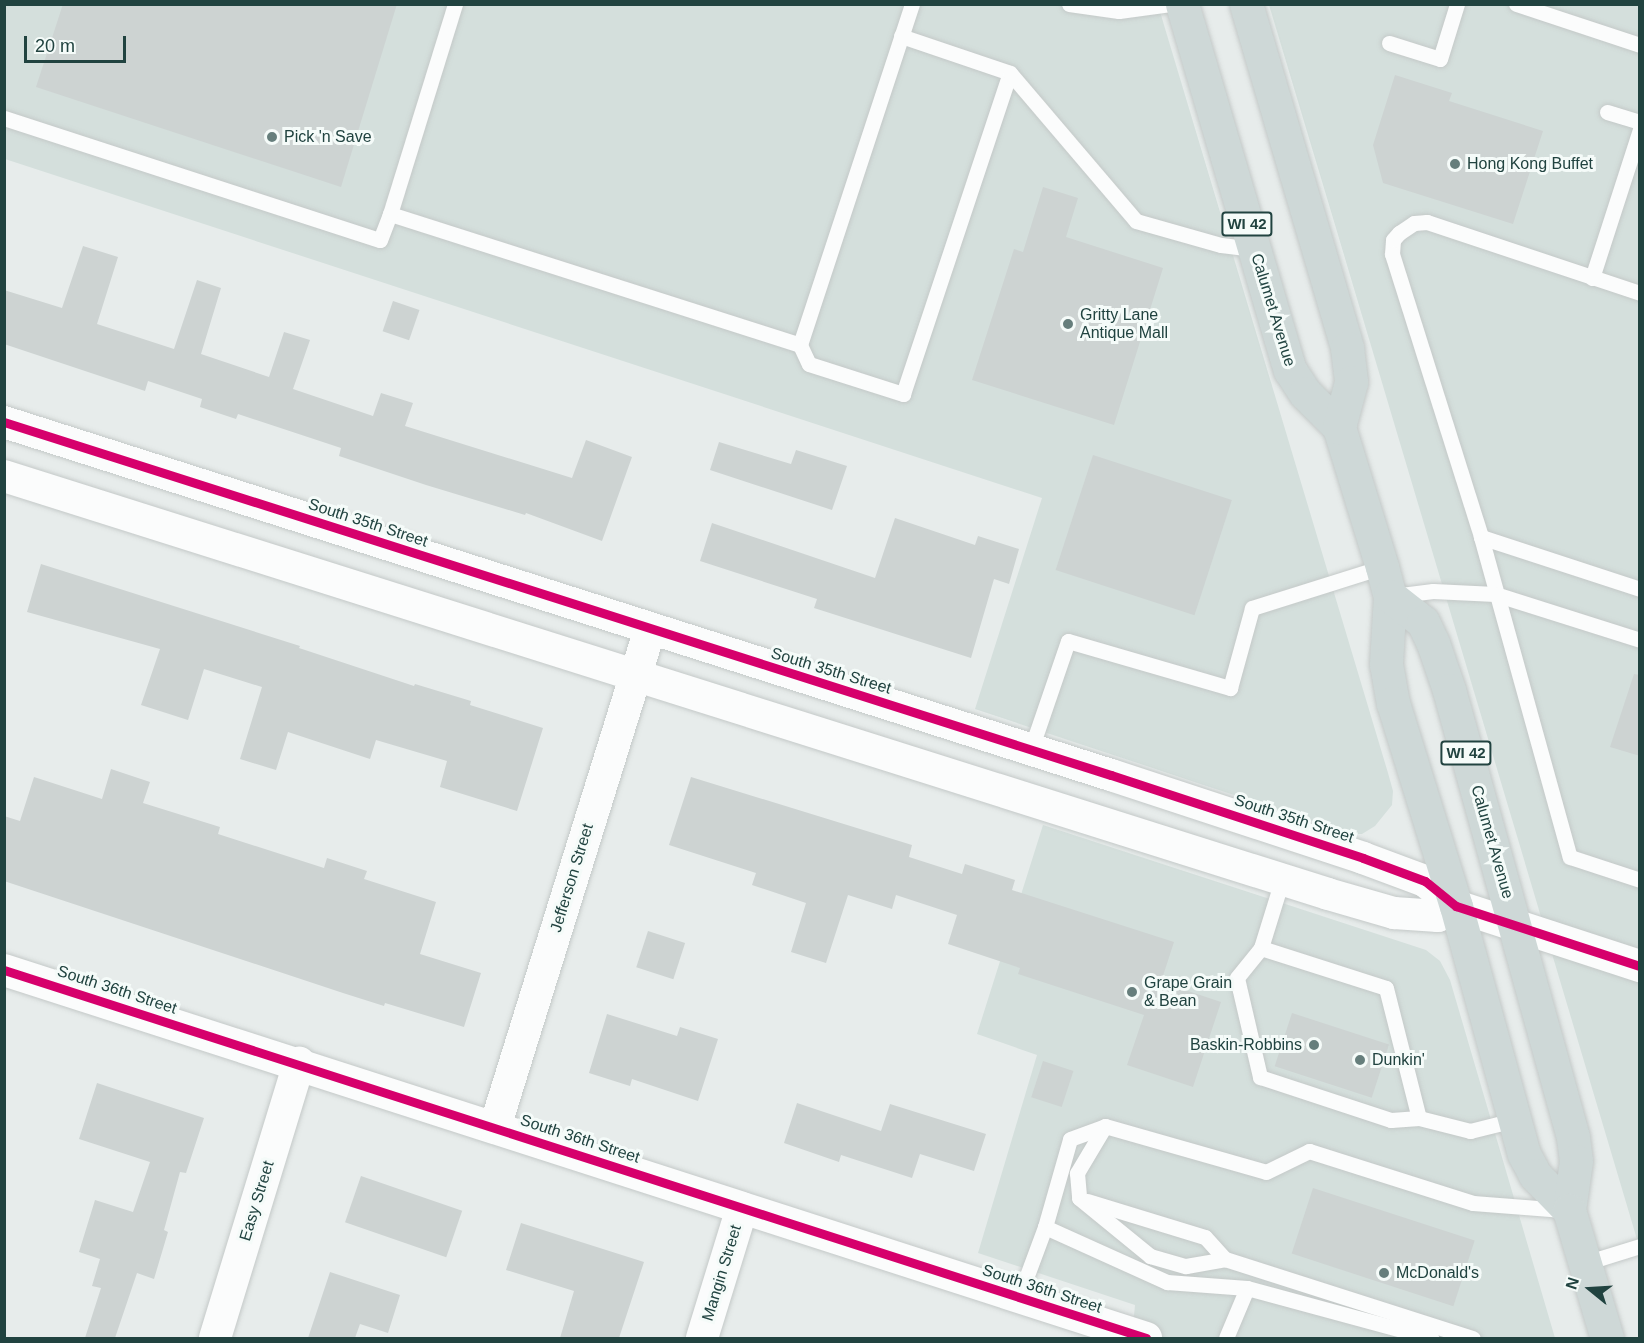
<!DOCTYPE html>
<html>
<head>
<meta charset="utf-8">
<style>
	body { margin:0 }
	#map { position:relative; width:1644px; height:1343px; overflow:hidden; background:#e7eceb; font-family:Helvetica,sans-serif }
	div>[style] { position:absolute }
	[style*='--x'] { left:calc(var(--x)*1px); top:calc(var(--y)*1px); width:calc(var(--w)*1px); rotate:calc(var(--a)*1deg) }
	.built>* { inset:0; background:#d4dfdc }
	.building>* { inset:0; background:#cdd3d2; transform-origin:0 0 }
	.roads { filter:drop-shadow(0 0 2px #c4c9c8) drop-shadow(0 0 2px #c4c9c8) }
	.lane>* { height:15px; margin:-7.5px; padding:0 7.5px; transform-origin:7.5px; border-radius:7.5px; background:#fbfcfc }
	.street>* { height:32px; margin:-16px; padding:0 16px; transform-origin:16px; border-radius:16px; background:#fbfcfc }
	.primary>* { height:33px; margin:-16.5px; padding:0 16.5px; transform-origin:16.5px; border-radius:16.5px; background:#ced8d7 }
	.cycleway>* { height:9px; margin:-4.5px; padding:0 4.5px; transform-origin:4.5px; border-radius:4.5px; background:#d6006c }
	.dots>* { width:16px; height:16px; translate:-50% -50%; box-sizing:border-box; border:3px solid #f5fbf9; border-radius:50% }
	span { translate:-50% -50%; white-space:nowrap; text-align:center; line-height:1.15; -webkit-text-stroke:6px #f5fbf9; paint-order:stroke }
	.shield-label span { padding:2px 4px; background:#f5fbf9; border:2px solid; border-radius:4px; -webkit-text-stroke-width:0 }
	.shield-label { font-size:15px; color:#214340; font-weight:700 }
	.poi-label { font-size:16px; color:#214340 }
	.left { translate:0 -50%; text-align:left }
	.right { translate:-100% -50%; text-align:right }
	.street-label { font-size:16px; color:#214340 }
	.frame { position:absolute; inset:0; border:6px solid #214340; pointer-events:none }
	.north { position:absolute; left:1560px; top:1259px; width:60px; height:60px; -webkit-text-stroke:4px #f5fbf9; paint-order:stroke; rotate:288deg; font-size:16px; font-weight:700; line-height:24px; text-align:center; color:#214340 }
	.north::after { content:''; display:block; margin:auto; width:21px; height:27px; background:#214340; clip-path:polygon(50% 0,100% 100%,50% 72%,0 100%) }
	.scale { position:absolute; left:24px; top:36px; width:102px; height:27px; box-sizing:border-box; border:3px solid #214340; border-top:0; padding-left:8px; font-size:18px; line-height:21px; white-space:nowrap; color:#214340; -webkit-text-stroke:4px #f5fbf9; paint-order:stroke }
</style>
</head>
<body>
<div id="map">
	<div class="built">
		<div style="clip-path:polygon(5px 5px,1158px 5px,1388px 773px,1393px 791px,1392px 805px,1375px 826px,1362px 834px,1351px 834px,975px 709px,1042px 498px,5px 159px)"></div>
		<div style="clip-path:polygon(1269px 5px,1639px 5px,1639px 1246px,1336px 228px)"></div>
		<div style="clip-path:polygon(1043px 825px,1426px 950px,1440px 961px,1450px 980px,1555px 1338px,1132px 1338px,1135px 1305px,978px 1253px,1037px 1055px,977px 1034px)"></div>
	</div>
	<div class="building">
		<div style="clip-path:polygon(63px 4px,397px 4px,341px 187px,36px 87px)"></div>
		<div style="clip-path:polygon(1395px 75px,1452px 93px,1449px 101px,1543px 131px,1513px 224px,1383px 183px,1373px 145px)"></div>
		<div style="clip-path:polygon(1043px 187px,1078px 198px,1066px 237px,1163px 268px,1114px 425px,972px 380px,1014px 249px,1023px 252px)"></div>
		<div style="clip-path:polygon(83px 246px,118px 257px,97px 324px,174px 349px,197px 280px,221px 288px,201px 354px,269px 377px,284px 332px,310px 340px,293px 389px,373px 416px,381px 393px,413px 403px,405px 426px,572px 478px,586px 440px,632px 457px,602px 541px,526px 513px,525px 515px,426px 485px,339px 456px,341px 448px,238px 414px,236px 419px,200px 407px,202px 399px,148px 381px,145px 391px,4px 344px,4px 290px,62px 308px)"></div>
		<div style="left:393px;top:301px;width:28px;height:32px;rotate:19deg"></div>
		<div style="clip-path:polygon(719px 442px,791px 464px,796px 450px,847px 466px,832px 510px,710px 470px)"></div>
		<div style="left:1093px;top:455px;width:146px;height:121px;rotate:18deg"></div>
		<div style="clip-path:polygon(895px 518px,975px 545px,978px 536px,1019px 549px,1009px 584px,994px 579px,971px 658px,814px 608px,817px 599px,700px 561px,712px 523px,875px 578px)"></div>
		<div style="clip-path:polygon(41px 564px,300px 646px,299px 648px,414px 686px,415px 684px,471px 701px,470px 705px,543px 728px,517px 811px,440px 787px,447px 761px,376px 740px,370px 759px,288px 732px,276px 770px,240px 759px,262px 687px,204px 669px,188px 720px,141px 705px,160px 649px,27px 612px)"></div>
		<div style="clip-path:polygon(1634px 674px,1640px 675px,1640px 756px,1610px 747px)"></div>
		<div style="clip-path:polygon(111px 769px,150px 782px,143px 803px,220px 827px,218px 834px,324px 868px,327px 858px,367px 871px,364px 879px,436px 902px,420px 954px,481px 973px,464px 1027px,385px 1003px,384px 1006px,343px 993px,4px 881px,4px 816px,20px 821px,34px 777px,102px 799px)"></div>
		<div style="clip-path:polygon(691px 777px,912px 845px,909px 857px,962px 874px,965px 864px,1015px 880px,1012px 890px,1174px 942px,1161px 982px,1221px 1002px,1193px 1087px,1127px 1065px,1144px 1015px,1018px 974px,1020px 968px,948px 944px,957px 915px,896px 895px,892px 909px,848px 895px,826px 963px,791px 952px,806px 903px,752px 885px,756px 873px,669px 845px)"></div>
		<div style="left:648px;top:931px;width:39px;height:38px;rotate:18deg"></div>
		<div style="left:1292px;top:1013px;width:102px;height:56px;rotate:18deg"></div>
		<div style="clip-path:polygon(607px 1014px,677px 1036px,680px 1027px,718px 1039px,698px 1101px,632px 1079px,630px 1086px,589px 1073px)"></div>
		<div style="left:1043px;top:1061px;width:32px;height:38px;rotate:18deg"></div>
		<div style="clip-path:polygon(97px 1083px,204px 1118px,186px 1173px,180px 1172px,164px 1230px,168px 1232px,154px 1279px,137px 1273px,115px 1338px,85px 1338px,101px 1288px,92px 1286px,100px 1259px,79px 1252px,95px 1200px,133px 1212px,150px 1162px,79px 1139px)"></div>
		<div style="clip-path:polygon(797px 1103px,881px 1131px,890px 1104px,986px 1134px,974px 1171px,920px 1154px,912px 1178px,841px 1155px,839px 1162px,784px 1143px)"></div>
		<div style="left:361px;top:1176px;width:107px;height:49px;rotate:19deg"></div>
		<div style="left:1313px;top:1188px;width:170px;height:69px;rotate:18deg"></div>
		<div style="clip-path:polygon(521px 1223px,644px 1262px,619px 1338px,560px 1338px,574px 1291px,506px 1270px)"></div>
		<div style="clip-path:polygon(330px 1272px,400px 1295px,388px 1333px,360px 1324px,355px 1338px,308px 1338px)"></div>
	</div>
	<div class="roads">
		<div class="lane">
			<div style="--x:912;--y:4;--w:359;--a:108.2"></div>
			<div style="--x:800;--y:345;--w:21;--a:65"></div>
			<div style="--x:809;--y:364;--w:99;--a:17.7"></div>
			<div style="--x:903;--y:394;--w:338;--a:-71.6"></div>
			<div style="--x:1069;--y:4;--w:50;--a:8"></div>
			<div style="--x:1119;--y:11;--w:52;--a:-7.7"></div>
			<div style="--x:1516;--y:4;--w:131;--a:18.3"></div>
			<div style="--x:901;--y:36;--w:115;--a:18.7"></div>
			<div style="--x:1010;--y:73;--w:194;--a:49.6"></div>
			<div style="--x:1136;--y:221;--w:88;--a:15.8"></div>
			<div style="--x:1221;--y:245;--w:33;--a:7"></div>
			<div style="--x:1389;--y:43;--w:53;--a:17.4"></div>
			<div style="--x:1440;--y:59;--w:58;--a:-72.8"></div>
			<div style="--x:1607;--y:112;--w:34;--a:17"></div>
			<div style="--x:4;--y:118;--w:395;--a:18"></div>
			<div style="--x:380;--y:240;--w:28;--a:-69"></div>
			<div style="--x:390;--y:214;--w:430;--a:17.7"></div>
			<div style="--x:390;--y:214;--w:220;--a:-72.8"></div>
			<div style="--x:1592;--y:278;--w:157;--a:-72.1"></div>
			<div style="--x:1640;--y:293;--w:225;--a:-161.6"></div>
			<div style="--x:1427;--y:222;--w:13;--a:176"></div>
			<div style="--x:1414;--y:223;--w:18;--a:146"></div>
			<div style="--x:1399;--y:233;--w:9;--a:131"></div>
			<div style="--x:1393;--y:240;--w:14;--a:94"></div>
			<div style="--x:1392;--y:254;--w:297;--a:72.5"></div>
			<div style="--x:1481;--y:537;--w:167;--a:18.1"></div>
			<div style="--x:1481;--y:537;--w:332;--a:74.5"></div>
			<div style="--x:1570;--y:857;--w:74;--a:18.2"></div>
			<div style="--x:1393;--y:596;--w:40;--a:-7.1"></div>
			<div style="--x:1433;--y:591;--w:62;--a:2.8"></div>
			<div style="--x:1495;--y:594;--w:152;--a:17.6"></div>
			<div style="--x:1031;--y:749;--w:114;--a:-71.1"></div>
			<div style="--x:1068;--y:641;--w:169;--a:16.2"></div>
			<div style="--x:1230;--y:688;--w:83;--a:-74.6"></div>
			<div style="--x:1252;--y:608;--w:136;--a:-17.5"></div>
			<div style="--x:1282;--y:880;--w:71;--a:107.2"></div>
			<div style="--x:1261;--y:948;--w:131;--a:17.7"></div>
			<div style="--x:1386;--y:988;--w:134;--a:75.8"></div>
			<div style="--x:1419;--y:1118;--w:53;--a:14.3"></div>
			<div style="--x:1470;--y:1131;--w:45;--a:-14"></div>
			<div style="--x:1261;--y:948;--w:38;--a:129"></div>
			<div style="--x:1237;--y:978;--w:102;--a:76.9"></div>
			<div style="--x:1260;--y:1077;--w:138;--a:18.2"></div>
			<div style="--x:1391;--y:1120;--w:28;--a:-4"></div>
			<div style="--x:1105;--y:1126;--w:55;--a:120.8"></div>
			<div style="--x:1077;--y:1173;--w:25;--a:85"></div>
			<div style="--x:1079;--y:1198;--w:92;--a:39.2"></div>
			<div style="--x:1150;--y:1256;--w:37;--a:16"></div>
			<div style="--x:1186;--y:1266;--w:40;--a:-10"></div>
			<div style="--x:1225;--y:1259;--w:260;--a:17.7"></div>
			<div style="--x:1087;--y:1201;--w:123;--a:17"></div>
			<div style="--x:1205;--y:1237;--w:30;--a:48"></div>
			<div style="--x:1045;--y:1227;--w:134;--a:24.3"></div>
			<div style="--x:1167;--y:1282;--w:80;--a:4.3"></div>
			<div style="--x:1247;--y:1288;--w:191;--a:15.2"></div>
			<div style="--x:1585;--y:1263;--w:58;--a:-17.2"></div>
			<div style="--x:1019;--y:1297;--w:75;--a:-69.6"></div>
			<div style="--x:1045;--y:1227;--w:91;--a:-74.1"></div>
			<div style="--x:1070;--y:1139;--w:37;--a:-20"></div>
			<div style="--x:1105;--y:1126;--w:167;--a:15.9"></div>
			<div style="--x:1266;--y:1172;--w:48;--a:-26"></div>
			<div style="--x:1309;--y:1151;--w:172;--a:17.6"></div>
			<div style="--x:1473;--y:1203;--w:90;--a:4.4"></div>
			<div style="--x:1226;--y:1338;--w:54;--a:-67.2"></div>
		</div>
		<div class="street">
			<div style="--x:4;--y:422;--w:1162;--a:17.69"></div>
			<div style="--x:1111;--y:775;--w:265;--a:18.2"></div>
			<div style="--x:1363;--y:858;--w:66;--a:20.4"></div>
			<div style="--x:1425;--y:881;--w:40;--a:39"></div>
			<div style="--x:1456;--y:906;--w:194;--a:18.1"></div>
			<div style="--x:4;--y:476;--w:1388;--a:17.52"></div>
			<div style="--x:1328;--y:894;--w:69;--a:16.1"></div>
			<div style="--x:1394;--y:913;--w:44;--a:3.9"></div>
			<div style="--x:1438;--y:916;--w:21;--a:-29"></div>
			<div style="--x:4;--y:970;--w:1200;--a:17.86"></div>
			<div style="--x:495;--y:1127;--w:522;--a:-72.71"></div>
			<div style="--x:215;--y:1338;--w:288;--a:-73"></div>
			<div style="--x:702;--y:1338;--w:136;--a:-72.9"></div>
		</div>
		<div class="primary">
			<div style="--x:1182;--y:4;--w:382;--a:73.6"></div>
			<div style="--x:1290;--y:370;--w:27;--a:57"></div>
			<div style="--x:1305;--y:393;--w:48;--a:45"></div>
			<div style="--x:1339;--y:427;--w:146;--a:72.9"></div>
			<div style="--x:1382;--y:567;--w:30;--a:75"></div>
			<div style="--x:1390;--y:596;--w:68;--a:93.4"></div>
			<div style="--x:1386;--y:664;--w:40;--a:80"></div>
			<div style="--x:1393;--y:703;--w:213;--a:72.8"></div>
			<div style="--x:1456;--y:906;--w:257;--a:74.7"></div>
			<div style="--x:1524;--y:1154;--w:24;--a:62"></div>
			<div style="--x:1535;--y:1175;--w:49;--a:45.8"></div>
			<div style="--x:1246;--y:4;--w:359;--a:73.6"></div>
			<div style="--x:1347;--y:348;--w:34;--a:83"></div>
			<div style="--x:1351;--y:382;--w:47;--a:104.9"></div>
			<div style="--x:1390;--y:596;--w:42;--a:38.2"></div>
			<div style="--x:1423;--y:622;--w:23;--a:65"></div>
			<div style="--x:1433;--y:643;--w:50;--a:71.2"></div>
			<div style="--x:1449;--y:690;--w:464;--a:74.5"></div>
			<div style="--x:1573;--y:1137;--w:24;--a:83"></div>
			<div style="--x:1576;--y:1161;--w:49;--a:98.1"></div>
			<div style="--x:1569;--y:1210;--w:134;--a:73.5"></div>
		</div>
	</div>
	<div class="cycleway">
		<div style="--x:4;--y:422;--w:1162;--a:17.69"></div>
		<div style="--x:1111;--y:775;--w:265;--a:18.2"></div>
		<div style="--x:1363;--y:858;--w:66;--a:20.4"></div>
		<div style="--x:1425;--y:881;--w:40;--a:39"></div>
		<div style="--x:1456;--y:906;--w:194;--a:18.1"></div>
		<div style="--x:4;--y:970;--w:1200;--a:17.86"></div>
	</div>
	<div class="dots">
		<div style="left:272px;top:137px;background:#667e7c"></div>
		<div style="left:1455px;top:164px;background:#667e7c"></div>
		<div style="left:1068px;top:324px;background:#667e7c"></div>
		<div style="left:1132px;top:992px;background:#667e7c"></div>
		<div style="left:1314px;top:1045px;background:#667e7c"></div>
		<div style="left:1360px;top:1060px;background:#667e7c"></div>
		<div style="left:1384px;top:1273px;background:#667e7c"></div>
	</div>
	<div class="shield-label">
		<span style="left:1247px;top:224px">WI 42</span>
		<span style="left:1466px;top:753px">WI 42</span>
	</div>
	<div class="poi-label">
		<span class="left" style="left:284px;top:137px">Pick 'n Save</span>
		<span class="left" style="left:1467px;top:164px">Hong Kong Buffet</span>
		<span class="left" style="left:1080px;top:324px">Gritty Lane<br>Antique Mall</span>
		<span class="left" style="left:1144px;top:992px">Grape Grain<br>&amp; Bean</span>
		<span class="right" style="left:1302px;top:1045px">Baskin-Robbins</span>
		<span class="left" style="left:1372px;top:1060px">Dunkin'</span>
		<span class="left" style="left:1396px;top:1273px">McDonald's</span>
	</div>
	<div class="street-label">
		<span style="left:1273px;top:310px;rotate:73deg">Calumet Avenue</span>
		<span style="left:368px;top:523px;rotate:18deg">South 35th Street</span>
		<span style="left:831px;top:671px;rotate:17deg">South 35th Street</span>
		<span style="left:1294px;top:819px;rotate:18deg">South 35th Street</span>
		<span style="left:1492px;top:842px;rotate:74deg">Calumet Avenue</span>
		<span style="left:572px;top:878px;rotate:-73deg">Jefferson Street</span>
		<span style="left:117px;top:990px;rotate:18deg">South 36th Street</span>
		<span style="left:580px;top:1139px;rotate:18deg">South 36th Street</span>
		<span style="left:257px;top:1201px;rotate:-73deg">Easy Street</span>
		<span style="left:722px;top:1273px;rotate:-73deg">Mangin Street</span>
		<span style="left:1042px;top:1289px;rotate:18deg">South 36th Street</span>
	</div>
	<div class="frame"></div>
	<div class="north">N</div>
	<div class="scale">20 m</div>
</div>
</body>
</html>
